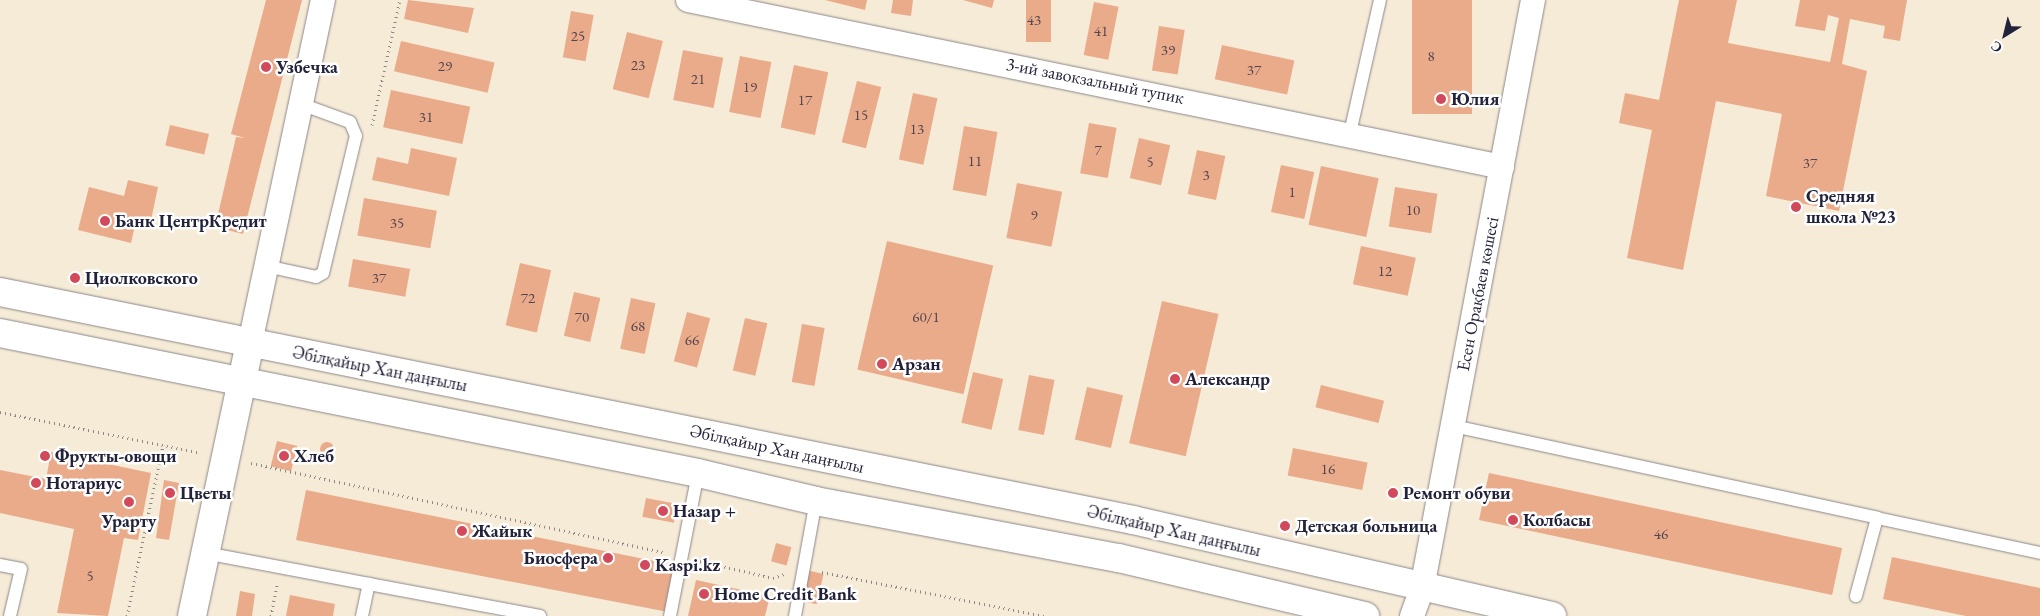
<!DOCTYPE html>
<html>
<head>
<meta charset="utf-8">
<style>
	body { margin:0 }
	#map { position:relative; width:2040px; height:616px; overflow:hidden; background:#f5ebd7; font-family:"EB Garamond",serif }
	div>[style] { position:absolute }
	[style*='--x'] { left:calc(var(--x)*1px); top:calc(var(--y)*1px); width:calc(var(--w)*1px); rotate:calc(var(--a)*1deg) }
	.building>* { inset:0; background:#eaab8b; transform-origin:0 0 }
	.round { border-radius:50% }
	.path>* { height:3px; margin-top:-1.5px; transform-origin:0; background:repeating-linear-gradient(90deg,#8c8689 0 1px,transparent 0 5px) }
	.roads { filter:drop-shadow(0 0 1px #8c8689) drop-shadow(0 0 1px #8c8689) }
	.service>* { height:12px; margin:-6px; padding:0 6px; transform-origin:6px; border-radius:6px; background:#fff }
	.minor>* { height:24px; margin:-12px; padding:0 12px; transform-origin:12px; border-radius:12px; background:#fff }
	.tertiary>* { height:28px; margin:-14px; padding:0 14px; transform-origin:14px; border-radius:14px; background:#fff }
	.primary>* { height:28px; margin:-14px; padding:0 14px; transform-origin:14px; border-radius:14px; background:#fff }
	.dots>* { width:14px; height:14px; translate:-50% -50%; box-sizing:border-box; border:2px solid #fff; border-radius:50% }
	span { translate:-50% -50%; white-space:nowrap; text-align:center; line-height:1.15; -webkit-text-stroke:5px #fff; paint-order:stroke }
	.number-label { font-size:15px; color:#54444f }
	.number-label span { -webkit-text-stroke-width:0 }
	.poi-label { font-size:18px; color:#22223b; font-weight:700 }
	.left { translate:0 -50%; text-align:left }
	.right { translate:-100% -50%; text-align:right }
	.street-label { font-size:18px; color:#22223b }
	.north { position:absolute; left:1980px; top:10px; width:50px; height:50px; -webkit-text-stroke:4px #fff; paint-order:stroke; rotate:216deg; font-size:14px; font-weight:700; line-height:20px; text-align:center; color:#22223b }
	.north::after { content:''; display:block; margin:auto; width:18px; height:22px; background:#22223b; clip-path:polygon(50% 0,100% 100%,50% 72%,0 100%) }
</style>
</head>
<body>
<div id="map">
	<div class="building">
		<div style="clip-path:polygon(266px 0,302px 0,243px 234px,215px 227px,236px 137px,245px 138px,231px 134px)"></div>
		<div style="clip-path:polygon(408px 0,474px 8px,468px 33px,404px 19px)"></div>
		<div style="clip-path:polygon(825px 0,867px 0,865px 10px)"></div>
		<div style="clip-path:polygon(893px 0,913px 0,911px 16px,891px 13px)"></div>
		<div style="clip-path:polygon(963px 0,994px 0,992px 8px)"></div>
		<div style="left:1026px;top:0;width:25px;height:42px"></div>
		<div style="left:1412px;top:0;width:60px;height:114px"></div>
		<div style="clip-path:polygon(1679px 0,1737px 0,1728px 43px,1830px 62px,1839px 18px,1828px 15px,1825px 31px,1795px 26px,1800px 0,1907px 0,1900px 41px,1883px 38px,1885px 26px,1850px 19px,1842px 64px,1867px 71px,1839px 211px,1766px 196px,1782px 114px,1716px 101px,1683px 270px,1627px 258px,1652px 130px,1619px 123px,1625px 93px,1659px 100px)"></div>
		<div style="left:1094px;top:2px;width:25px;height:54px;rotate:11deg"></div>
		<div style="left:571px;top:11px;width:23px;height:47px;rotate:10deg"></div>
		<div style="left:1159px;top:26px;width:26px;height:45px;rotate:9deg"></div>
		<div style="left:627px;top:32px;width:37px;height:59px;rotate:14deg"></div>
		<div style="left:401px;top:41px;width:96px;height:31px;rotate:13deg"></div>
		<div style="left:1222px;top:45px;width:74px;height:35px;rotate:12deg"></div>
		<div style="left:683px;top:50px;width:41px;height:51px;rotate:11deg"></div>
		<div style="left:740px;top:56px;width:32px;height:57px;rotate:11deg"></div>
		<div style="left:794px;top:65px;width:35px;height:64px;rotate:12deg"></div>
		<div style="left:857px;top:81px;width:25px;height:63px;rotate:14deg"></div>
		<div style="left:391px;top:90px;width:81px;height:38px;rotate:12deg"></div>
		<div style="left:913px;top:93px;width:25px;height:68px;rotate:12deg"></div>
		<div style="left:1089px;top:123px;width:28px;height:51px;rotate:10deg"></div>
		<div style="left:170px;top:125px;width:40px;height:21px;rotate:13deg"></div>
		<div style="left:964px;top:126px;width:34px;height:65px;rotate:10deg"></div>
		<div style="left:1139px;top:138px;width:32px;height:41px;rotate:13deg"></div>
		<div style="clip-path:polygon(411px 148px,457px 158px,449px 196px,372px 180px,377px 157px,408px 164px)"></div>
		<div style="left:1197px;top:150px;width:29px;height:45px;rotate:12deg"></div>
		<div style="left:1281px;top:165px;width:34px;height:48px;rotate:12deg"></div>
		<div style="left:1321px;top:166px;width:59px;height:60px;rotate:12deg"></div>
		<div style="clip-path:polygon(128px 180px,158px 187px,150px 225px,136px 221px,131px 243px,78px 230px,89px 187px,124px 196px)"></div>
		<div style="left:1017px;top:183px;width:46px;height:56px;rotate:11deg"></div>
		<div style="left:1395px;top:187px;width:43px;height:40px;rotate:9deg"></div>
		<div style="left:364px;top:198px;width:74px;height:38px;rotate:10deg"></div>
		<div style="left:887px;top:241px;width:109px;height:132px;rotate:13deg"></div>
		<div style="left:1361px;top:246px;width:56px;height:39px;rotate:12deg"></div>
		<div style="left:353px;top:259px;width:58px;height:28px;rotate:10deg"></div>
		<div style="left:520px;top:263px;width:32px;height:64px;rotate:13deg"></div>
		<div style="left:574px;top:292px;width:27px;height:45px;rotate:13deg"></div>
		<div style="left:631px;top:298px;width:25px;height:52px;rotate:12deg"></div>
		<div style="left:1162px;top:301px;width:58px;height:146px;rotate:13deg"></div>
		<div style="left:687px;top:312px;width:24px;height:51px;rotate:15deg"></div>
		<div style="left:745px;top:318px;width:23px;height:54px;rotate:13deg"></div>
		<div style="left:802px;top:324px;width:23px;height:59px;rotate:10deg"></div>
		<div style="left:973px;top:372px;width:31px;height:52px;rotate:13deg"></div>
		<div style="left:1029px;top:375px;width:26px;height:56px;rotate:11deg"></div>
		<div style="left:1321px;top:385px;width:65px;height:23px;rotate:14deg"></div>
		<div style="left:1087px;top:387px;width:37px;height:54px;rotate:13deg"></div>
		<div style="left:277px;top:441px;width:21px;height:26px;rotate:14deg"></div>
		<div class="round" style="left:320px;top:442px;width:14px;height:14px"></div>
		<div style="left:1293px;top:448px;width:76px;height:28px;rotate:11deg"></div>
		<div style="clip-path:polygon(51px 452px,151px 473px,138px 540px,124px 538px,108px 616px,57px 613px,74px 529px,0 513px,0 470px,46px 479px)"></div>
		<div style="left:1489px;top:473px;width:361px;height:48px;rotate:12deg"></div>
		<div style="clip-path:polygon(164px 480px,179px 483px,169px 540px,156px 538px)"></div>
		<div style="left:1388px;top:487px;width:11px;height:8px;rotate:15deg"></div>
		<div style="clip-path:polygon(306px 490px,654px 561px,653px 569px,676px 574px,668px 612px,296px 540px)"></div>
		<div style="left:646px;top:498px;width:32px;height:19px;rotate:11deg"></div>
		<div style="left:776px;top:543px;width:16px;height:19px;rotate:15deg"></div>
		<div style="clip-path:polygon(1892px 557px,2040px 588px,2040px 616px,1966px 616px,1883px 599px)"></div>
		<div style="left:806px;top:570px;width:18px;height:31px;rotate:13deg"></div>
		<div style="clip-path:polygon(696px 580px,770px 596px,765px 616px,688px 616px)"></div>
		<div style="clip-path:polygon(240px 591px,255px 594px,252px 616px,236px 616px)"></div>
		<div style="clip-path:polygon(290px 595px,335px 604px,333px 616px,286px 616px)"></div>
	</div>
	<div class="path">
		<div style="--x:372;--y:125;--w:128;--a:-77.4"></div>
		<div style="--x:0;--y:412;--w:205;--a:11.5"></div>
		<div style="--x:251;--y:463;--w:422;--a:12.2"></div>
		<div style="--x:700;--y:561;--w:75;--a:13.1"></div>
		<div style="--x:773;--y:578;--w:12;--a:-20"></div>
		<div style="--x:822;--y:572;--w:226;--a:11.2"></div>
		<div style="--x:127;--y:616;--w:175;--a:-78.1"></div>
		<div style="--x:271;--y:616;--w:32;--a:-79"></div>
	</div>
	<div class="roads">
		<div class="service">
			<div style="--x:1350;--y:133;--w:136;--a:-77.3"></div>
			<div style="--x:266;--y:266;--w:51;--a:12.4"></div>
			<div style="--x:316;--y:277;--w:8;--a:-30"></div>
			<div style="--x:323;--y:273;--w:141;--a:-76.5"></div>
			<div style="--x:356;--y:136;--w:15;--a:-113"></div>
			<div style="--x:350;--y:122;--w:52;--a:-159.8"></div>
			<div style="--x:1453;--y:426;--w:434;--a:12.2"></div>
			<div style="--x:1877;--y:518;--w:81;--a:105.1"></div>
			<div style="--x:1877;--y:518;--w:167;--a:12.1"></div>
			<div style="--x:205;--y:553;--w:167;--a:10.7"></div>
			<div style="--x:0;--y:565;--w:21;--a:11"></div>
			<div style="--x:21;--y:569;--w:48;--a:103.2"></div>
			<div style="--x:362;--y:616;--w:33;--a:-78"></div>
			<div style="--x:369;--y:584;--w:174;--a:10.6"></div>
			<div style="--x:670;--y:616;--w:146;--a:-78.9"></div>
			<div style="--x:795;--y:616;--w:117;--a:-79.7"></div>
		</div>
		<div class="minor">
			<div style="--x:688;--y:0;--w:831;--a:11.59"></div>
			<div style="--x:250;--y:343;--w:351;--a:-78"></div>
			<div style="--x:1412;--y:616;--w:30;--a:-70"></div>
			<div style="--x:1422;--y:588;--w:598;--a:-79.31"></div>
		</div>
		<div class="tertiary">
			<div style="--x:192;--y:616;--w:279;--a:-78"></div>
		</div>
		<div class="primary">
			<div style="--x:0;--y:292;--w:1156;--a:11.38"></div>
			<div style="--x:1133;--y:520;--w:430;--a:12.9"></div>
			<div style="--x:0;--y:333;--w:712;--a:11.34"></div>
			<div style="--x:698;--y:473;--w:121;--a:13.3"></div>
			<div style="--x:816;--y:501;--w:308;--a:10.7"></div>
			<div style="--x:1119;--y:558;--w:253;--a:13.3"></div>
		</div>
	</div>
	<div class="dots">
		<div style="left:266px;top:67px;background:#d1495b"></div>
		<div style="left:1441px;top:99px;background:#d1495b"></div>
		<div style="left:1796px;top:207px;background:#d1495b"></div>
		<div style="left:105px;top:221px;background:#d1495b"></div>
		<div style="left:75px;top:278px;background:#d1495b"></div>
		<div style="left:882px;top:364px;background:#d1495b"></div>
		<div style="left:1175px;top:379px;background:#d1495b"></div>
		<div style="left:45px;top:456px;background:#d1495b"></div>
		<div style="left:284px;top:456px;background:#d1495b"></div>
		<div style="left:36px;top:483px;background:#d1495b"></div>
		<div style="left:170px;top:493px;background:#d1495b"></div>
		<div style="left:1393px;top:493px;background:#d1495b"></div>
		<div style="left:129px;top:502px;background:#d1495b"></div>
		<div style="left:663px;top:511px;background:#d1495b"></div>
		<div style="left:1513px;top:520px;background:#d1495b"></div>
		<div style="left:1285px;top:526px;background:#d1495b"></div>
		<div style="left:462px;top:531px;background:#d1495b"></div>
		<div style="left:608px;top:558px;background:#d1495b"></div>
		<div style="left:645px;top:565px;background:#d1495b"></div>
		<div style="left:704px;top:594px;background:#d1495b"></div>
	</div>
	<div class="number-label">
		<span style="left:1034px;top:20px">43</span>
		<span style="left:1101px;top:31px">41</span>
		<span style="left:578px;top:36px">25</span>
		<span style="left:1168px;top:50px">39</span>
		<span style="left:1431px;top:56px">8</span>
		<span style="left:638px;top:65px">23</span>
		<span style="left:445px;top:66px">29</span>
		<span style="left:1254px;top:70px">37</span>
		<span style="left:698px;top:79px">21</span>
		<span style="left:750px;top:87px">19</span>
		<span style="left:805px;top:100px">17</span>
		<span style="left:861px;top:115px">15</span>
		<span style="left:426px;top:117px">31</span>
		<span style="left:917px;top:129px">13</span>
		<span style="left:1098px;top:150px">7</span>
		<span style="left:975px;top:161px">11</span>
		<span style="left:1150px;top:162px">5</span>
		<span style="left:1810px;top:163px">37</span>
		<span style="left:1206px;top:175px">3</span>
		<span style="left:1292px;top:192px">1</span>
		<span style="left:1413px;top:210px">10</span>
		<span style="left:1034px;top:215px">9</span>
		<span style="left:397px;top:223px">35</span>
		<span style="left:1385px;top:271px">12</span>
		<span style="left:379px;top:278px">37</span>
		<span style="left:528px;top:298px">72</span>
		<span style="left:582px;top:317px">70</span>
		<span style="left:926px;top:317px">60/1</span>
		<span style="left:638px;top:326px">68</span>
		<span style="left:692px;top:340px">66</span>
		<span style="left:1328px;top:469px">16</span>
		<span style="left:1661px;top:534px">46</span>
		<span style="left:90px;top:576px">5</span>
	</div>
	<div class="poi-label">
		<span class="left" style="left:276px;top:67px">Узбечка</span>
		<span class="left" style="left:1451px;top:99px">Юлия</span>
		<span class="left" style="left:1806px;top:207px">Средняя<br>школа №23</span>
		<span class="left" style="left:115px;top:221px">Банк ЦентрКредит</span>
		<span class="left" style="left:85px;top:278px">Циолковского</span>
		<span class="left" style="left:892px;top:364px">Арзан</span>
		<span class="left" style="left:1185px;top:379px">Александр</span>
		<span class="left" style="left:55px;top:456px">Фрукты-овощи</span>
		<span class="left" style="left:294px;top:456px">Хлеб</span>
		<span class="left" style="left:46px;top:483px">Нотариус</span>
		<span class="left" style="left:180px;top:493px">Цветы</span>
		<span class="left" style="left:1403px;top:493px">Ремонт обуви</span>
		<span class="left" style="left:673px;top:511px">Назар +</span>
		<span class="left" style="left:1523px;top:520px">Колбасы</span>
		<span style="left:129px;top:521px">Урарту</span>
		<span class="left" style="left:1295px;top:526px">Детская больница</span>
		<span class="left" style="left:472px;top:531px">Жайык</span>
		<span class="right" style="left:598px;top:558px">Биосфера</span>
		<span class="left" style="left:655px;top:565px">Kaspi.kz</span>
		<span class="left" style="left:714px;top:594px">Home Credit Bank</span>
	</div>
	<div class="street-label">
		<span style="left:1095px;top:81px;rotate:11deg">3-ий завокзальный тупик</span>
		<span style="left:1478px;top:294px;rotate:-79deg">Есен Орақбаев көшесі</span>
		<span style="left:380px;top:369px;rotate:11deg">Әбілқайыр Хан даңғылы</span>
		<span style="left:777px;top:449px;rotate:12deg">Әбілқайыр Хан даңғылы</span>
		<span style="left:1174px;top:531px;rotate:13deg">Әбілқайыр Хан даңғылы</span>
	</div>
	<div class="north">С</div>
</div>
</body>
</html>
